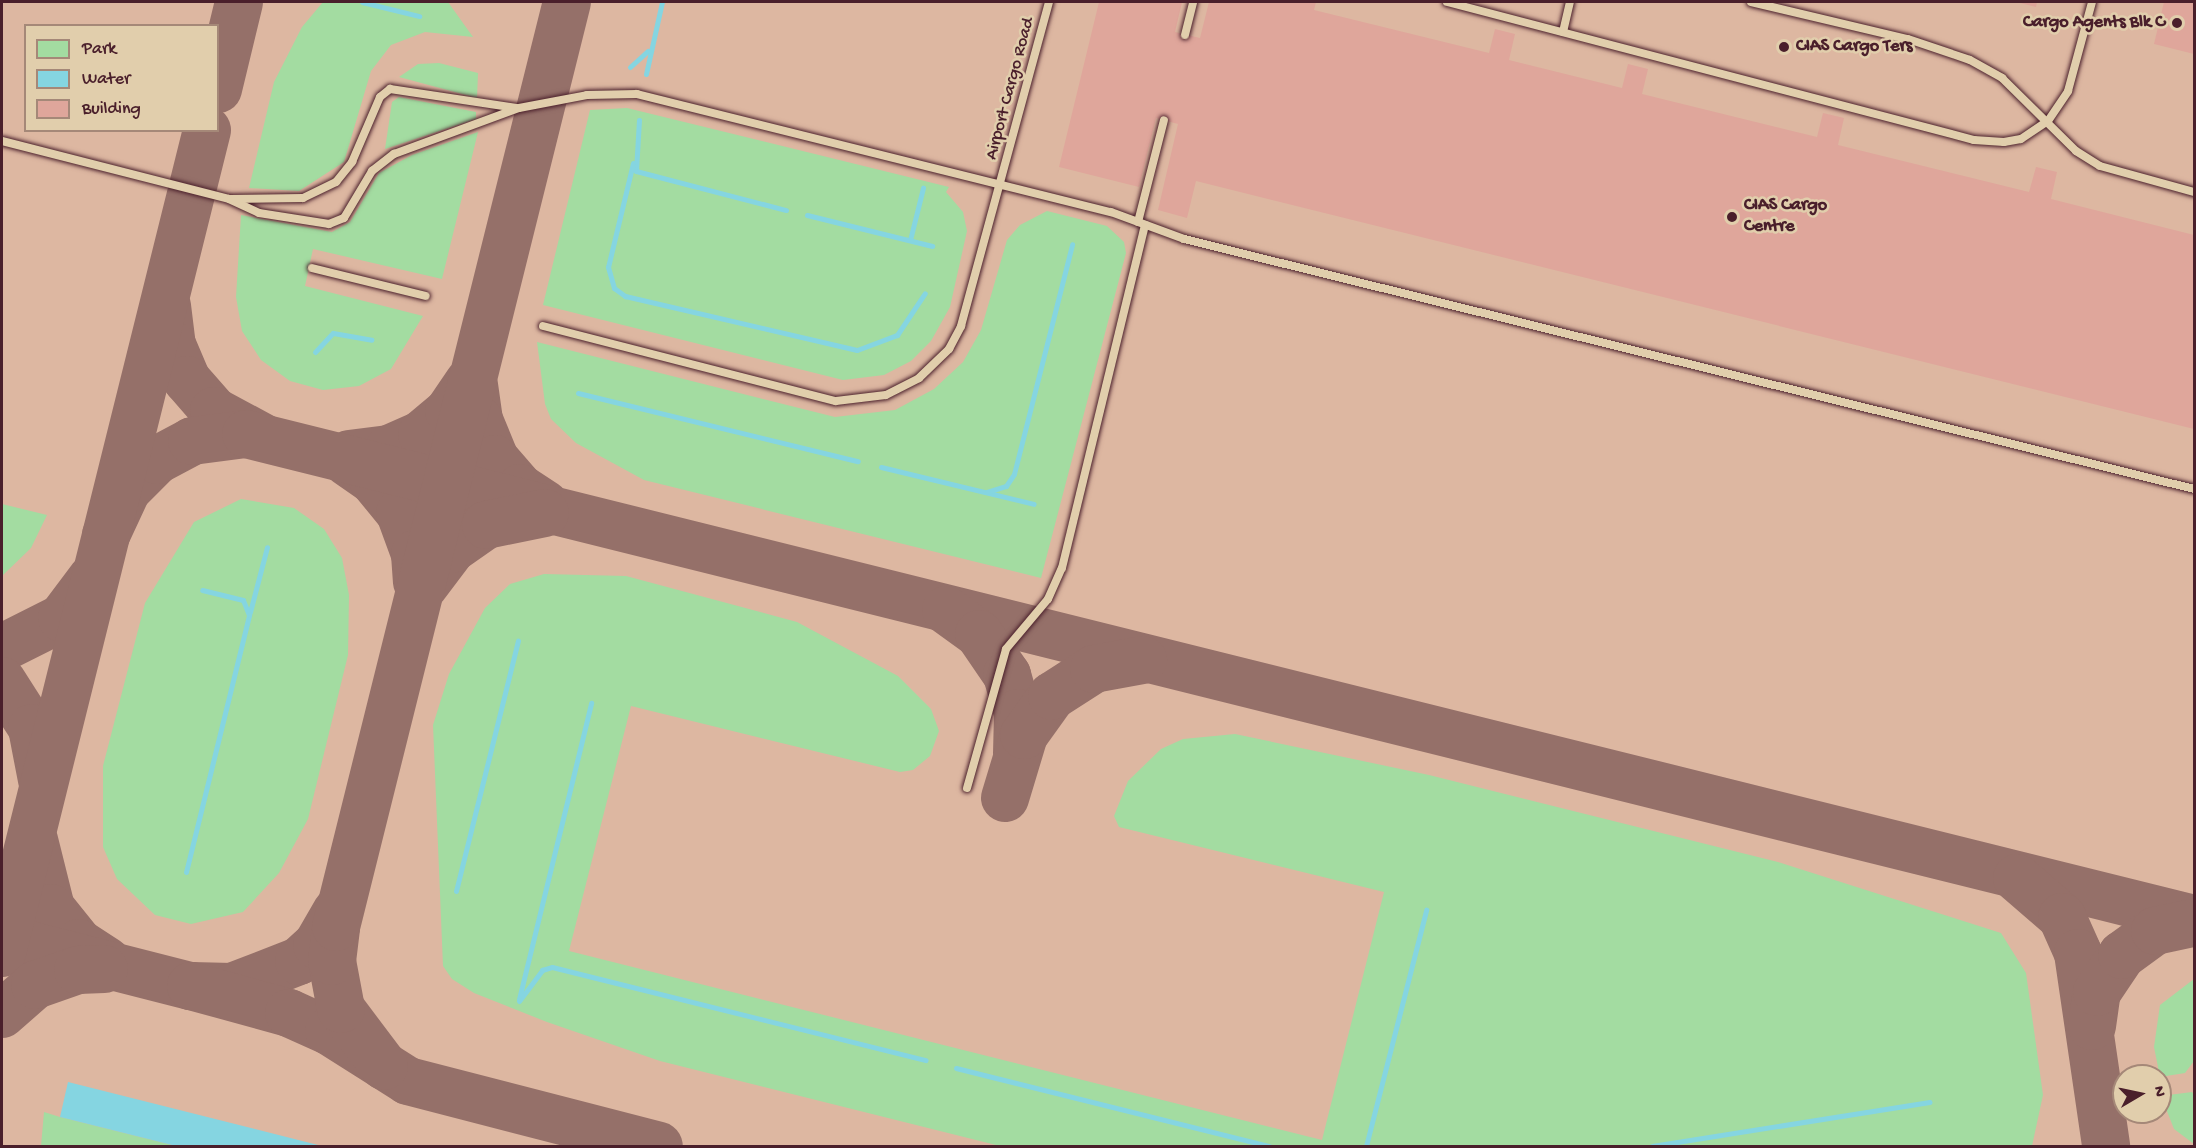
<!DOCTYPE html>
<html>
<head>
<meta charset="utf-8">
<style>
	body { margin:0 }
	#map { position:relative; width:2196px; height:1148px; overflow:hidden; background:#e0c2a7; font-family:"Gochi Hand",sans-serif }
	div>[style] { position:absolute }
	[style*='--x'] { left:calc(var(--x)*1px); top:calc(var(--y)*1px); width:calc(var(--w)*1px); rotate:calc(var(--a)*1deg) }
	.built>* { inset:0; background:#ddb7a1 }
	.green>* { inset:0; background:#a3dca1 }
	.water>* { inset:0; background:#85d5e1 }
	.stream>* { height:5px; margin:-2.5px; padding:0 2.5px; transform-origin:2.5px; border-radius:2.5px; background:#85d5e1 }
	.taxiway>* { height:48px; margin:-24px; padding:0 24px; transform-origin:24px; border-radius:24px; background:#957069 }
	.building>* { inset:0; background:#dfa69b }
	.roads { filter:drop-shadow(0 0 2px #4a1f2b) drop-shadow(0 0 2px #4a1f2b) }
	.service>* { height:8px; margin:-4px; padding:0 4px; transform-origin:4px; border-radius:4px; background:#e1ceac }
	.dots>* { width:16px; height:16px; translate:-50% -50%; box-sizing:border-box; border:3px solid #e1ceac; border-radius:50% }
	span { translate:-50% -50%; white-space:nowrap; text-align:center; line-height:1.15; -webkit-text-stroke:5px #e1ceac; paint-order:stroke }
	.poi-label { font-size:18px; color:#4a1f2b; font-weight:700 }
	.right { translate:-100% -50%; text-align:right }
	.left { translate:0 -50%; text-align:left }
	.street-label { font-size:18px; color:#4a1f2b }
	.frame { position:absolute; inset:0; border:3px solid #4a1f2b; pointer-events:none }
	.legend { position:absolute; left:24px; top:24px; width:195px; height:108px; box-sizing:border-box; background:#e1ceac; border:2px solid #a58878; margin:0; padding:8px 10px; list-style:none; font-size:18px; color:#4a1f2b }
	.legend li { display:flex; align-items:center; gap:12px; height:30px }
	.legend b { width:30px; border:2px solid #a58878 }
	.north { position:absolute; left:2112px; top:1064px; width:60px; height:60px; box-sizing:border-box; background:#e1ceac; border:2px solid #a58878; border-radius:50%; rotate:81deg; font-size:16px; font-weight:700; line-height:24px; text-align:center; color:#4a1f2b }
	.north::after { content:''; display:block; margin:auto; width:21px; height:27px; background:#4a1f2b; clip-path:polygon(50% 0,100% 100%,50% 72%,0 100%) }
</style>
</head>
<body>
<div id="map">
	<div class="built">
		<div style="clip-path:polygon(evenodd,2px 2px,2194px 2px,2194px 1146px,2px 1146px,2px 2px,26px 26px,218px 26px,218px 130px,26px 130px,26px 26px,2px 2px,2124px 1076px,2160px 1076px,2160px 1112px,2124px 1112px,2124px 1076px)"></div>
	</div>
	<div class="green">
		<div style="clip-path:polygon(323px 2px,448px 2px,473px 37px,425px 32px,391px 45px,371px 71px,344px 162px,299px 191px,249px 188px,274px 82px,302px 27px)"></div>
		<div style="clip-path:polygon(439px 63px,478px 73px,477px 98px,399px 77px,418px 64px)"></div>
		<div style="clip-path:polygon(399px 97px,476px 112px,476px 119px,385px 149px,392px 102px)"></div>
		<div style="clip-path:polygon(627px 108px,949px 187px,946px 192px,963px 212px,967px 231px,950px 307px,931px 341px,911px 361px,884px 375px,843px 380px,543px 305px,590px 110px)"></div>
		<div style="clip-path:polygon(478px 132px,442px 279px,313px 249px,305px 286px,423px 316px,391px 369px,359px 386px,323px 390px,290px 381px,261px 360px,242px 331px,236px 297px,241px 215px,332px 232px,350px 222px,379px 173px,412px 155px)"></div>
		<div style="clip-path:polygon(1047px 211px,1107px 226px,1124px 242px,1126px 253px,1041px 578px,644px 480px,576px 443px,551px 419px,545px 404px,537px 342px,835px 417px,895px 410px,934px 389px,963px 362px,981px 330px,1007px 240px,1020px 225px)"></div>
		<div style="clip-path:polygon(241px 499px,294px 508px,324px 529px,342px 558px,349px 595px,348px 655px,308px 819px,279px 873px,243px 912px,191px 924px,155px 915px,117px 879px,103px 847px,103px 766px,145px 603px,194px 522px)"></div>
		<div style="clip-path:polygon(2px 504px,47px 515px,31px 548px,2px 576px)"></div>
		<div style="clip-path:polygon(544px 574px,626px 576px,797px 622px,898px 676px,931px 709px,939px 731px,930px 756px,913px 770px,900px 772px,631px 706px,569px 951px,1322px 1140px,1384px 892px,1119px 827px,1114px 816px,1128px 781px,1161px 749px,1183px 739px,1235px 734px,1429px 775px,1778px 862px,2001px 933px,2026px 973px,2043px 1095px,2032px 1146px,1000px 1146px,660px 1061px,547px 1022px,474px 993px,452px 979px,443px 966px,433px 725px,449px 674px,485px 608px,510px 584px)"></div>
		<div style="clip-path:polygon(2194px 979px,2194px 1061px,2185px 1073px,2160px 1077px,2154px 1047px,2160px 1005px)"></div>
		<div style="clip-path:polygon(2192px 1092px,2194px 1095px,2194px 1144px,2174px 1129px,2161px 1096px)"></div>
		<div style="clip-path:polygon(44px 1112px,60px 1117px,176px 1146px,41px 1146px)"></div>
	</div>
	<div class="water">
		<div style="clip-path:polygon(68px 1082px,322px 1146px,176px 1146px,60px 1117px)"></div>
	</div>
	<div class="stream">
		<div style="--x:362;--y:2;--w:59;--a:13.8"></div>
		<div style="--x:630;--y:67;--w:24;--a:-42"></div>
		<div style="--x:646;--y:74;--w:74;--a:-77.5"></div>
		<div style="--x:639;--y:120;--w:51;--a:93.4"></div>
		<div style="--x:636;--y:171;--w:155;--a:14.6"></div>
		<div style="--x:633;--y:163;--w:107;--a:103.5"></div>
		<div style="--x:608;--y:267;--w:22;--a:74"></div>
		<div style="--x:614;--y:288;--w:14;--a:36"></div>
		<div style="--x:625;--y:296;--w:238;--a:13.1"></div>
		<div style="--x:857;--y:350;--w:43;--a:-20.6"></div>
		<div style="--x:897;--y:335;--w:50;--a:-56.3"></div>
		<div style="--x:807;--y:215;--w:129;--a:13.9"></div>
		<div style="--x:910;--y:240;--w:54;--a:-76"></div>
		<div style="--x:315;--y:352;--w:26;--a:-47"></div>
		<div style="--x:333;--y:333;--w:39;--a:10"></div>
		<div style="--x:578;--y:393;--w:288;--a:13.7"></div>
		<div style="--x:881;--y:467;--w:157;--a:13.6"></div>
		<div style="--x:987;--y:492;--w:20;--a:-18"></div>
		<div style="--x:1006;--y:486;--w:14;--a:-56"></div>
		<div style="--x:1014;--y:474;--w:237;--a:-75.8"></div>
		<div style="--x:250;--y:612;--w:67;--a:-75.3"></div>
		<div style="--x:186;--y:872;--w:265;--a:-76.2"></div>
		<div style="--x:249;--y:615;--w:16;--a:-112"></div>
		<div style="--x:243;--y:600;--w:42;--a:-166.3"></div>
		<div style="--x:456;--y:891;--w:258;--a:-76.1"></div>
		<div style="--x:519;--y:999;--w:305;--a:-76.3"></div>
		<div style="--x:519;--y:1001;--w:39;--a:-53"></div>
		<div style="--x:542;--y:970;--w:10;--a:-17"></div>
		<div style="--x:552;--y:967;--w:385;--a:14"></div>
		<div style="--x:956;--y:1068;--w:323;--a:14"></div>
		<div style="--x:1366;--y:1146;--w:244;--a:-75.7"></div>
		<div style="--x:1652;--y:1146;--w:281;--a:-9"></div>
	</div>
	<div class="taxiway">
		<div style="--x:218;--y:89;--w:89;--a:-76.4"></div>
		<div style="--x:167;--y:306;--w:39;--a:83"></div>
		<div style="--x:172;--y:345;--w:38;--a:67"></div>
		<div style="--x:187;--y:380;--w:41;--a:48.9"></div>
		<div style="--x:214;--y:411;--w:55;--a:28.4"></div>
		<div style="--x:474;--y:385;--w:35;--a:82"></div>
		<div style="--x:479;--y:420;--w:42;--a:67.7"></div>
		<div style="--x:495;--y:459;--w:38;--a:49"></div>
		<div style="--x:520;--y:488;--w:30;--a:33"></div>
		<div style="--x:349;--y:454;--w:40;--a:-7.1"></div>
		<div style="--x:389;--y:449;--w:36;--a:-24"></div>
		<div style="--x:422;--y:434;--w:35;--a:-40"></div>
		<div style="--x:449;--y:411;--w:34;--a:-56"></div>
		<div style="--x:347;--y:462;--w:32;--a:35"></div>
		<div style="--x:373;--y:480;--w:43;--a:50.7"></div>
		<div style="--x:400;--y:513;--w:44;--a:69.9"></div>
		<div style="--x:415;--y:554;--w:28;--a:86"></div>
		<div style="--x:106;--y:535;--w:50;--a:-65"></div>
		<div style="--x:127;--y:490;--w:42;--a:-45"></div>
		<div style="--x:157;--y:460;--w:40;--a:-28"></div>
		<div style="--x:192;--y:441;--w:54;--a:-7.4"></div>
		<div style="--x:246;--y:434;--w:2007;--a:13.98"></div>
		<div style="--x:424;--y:586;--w:46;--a:-52.9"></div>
		<div style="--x:452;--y:549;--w:42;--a:-35.2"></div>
		<div style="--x:486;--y:525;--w:60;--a:-11.5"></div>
		<div style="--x:946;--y:610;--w:41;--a:36"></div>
		<div style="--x:979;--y:634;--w:50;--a:55.7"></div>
		<div style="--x:1007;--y:675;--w:40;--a:74"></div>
		<div style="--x:1018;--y:713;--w:40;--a:91.4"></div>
		<div style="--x:2;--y:648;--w:67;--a:-26.6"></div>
		<div style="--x:62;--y:618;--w:50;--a:-53.1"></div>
		<div style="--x:2;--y:681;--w:56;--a:57.4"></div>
		<div style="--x:32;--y:728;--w:53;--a:79.1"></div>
		<div style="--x:1005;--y:798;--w:66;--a:-73.2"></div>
		<div style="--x:1024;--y:735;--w:48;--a:-54.3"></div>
		<div style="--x:1052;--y:696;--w:50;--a:-32.7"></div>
		<div style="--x:1094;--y:669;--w:50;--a:-10.4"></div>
		<div style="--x:34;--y:840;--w:70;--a:76"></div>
		<div style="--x:51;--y:908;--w:45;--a:51.3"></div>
		<div style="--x:79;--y:943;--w:33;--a:33"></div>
		<div style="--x:2017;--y:878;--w:60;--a:40.9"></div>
		<div style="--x:2062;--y:917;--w:39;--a:66"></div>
		<div style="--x:2078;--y:953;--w:195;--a:81.7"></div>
		<div style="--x:2;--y:938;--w:195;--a:14.3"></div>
		<div style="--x:191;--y:986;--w:41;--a:1.4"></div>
		<div style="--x:232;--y:987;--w:72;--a:-21.2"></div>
		<div style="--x:299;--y:961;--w:24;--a:-42"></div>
		<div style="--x:317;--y:945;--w:39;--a:-60"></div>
		<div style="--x:2;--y:953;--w:848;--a:-76.01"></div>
		<div style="--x:191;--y:986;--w:102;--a:15.4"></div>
		<div style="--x:289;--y:1013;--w:44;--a:24.2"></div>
		<div style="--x:329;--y:1031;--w:93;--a:32.3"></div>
		<div style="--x:408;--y:1081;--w:259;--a:14.5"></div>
		<div style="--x:2;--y:1014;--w:44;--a:-41.3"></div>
		<div style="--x:35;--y:985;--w:46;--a:-19.2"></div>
		<div style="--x:78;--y:970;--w:26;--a:-2"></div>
		<div style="--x:2092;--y:1026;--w:34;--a:-82"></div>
		<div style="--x:2097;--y:992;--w:45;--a:-56"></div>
		<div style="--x:2122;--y:955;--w:41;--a:-36"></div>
		<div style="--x:2155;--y:931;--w:40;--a:-12"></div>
		<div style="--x:384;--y:1066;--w:71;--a:-127"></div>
		<div style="--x:341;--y:1009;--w:49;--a:-100.6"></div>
		<div style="--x:332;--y:961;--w:34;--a:-83"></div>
		<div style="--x:336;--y:927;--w:953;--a:-75.98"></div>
	</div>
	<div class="building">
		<div style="clip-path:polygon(1099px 2px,1182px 2px,1175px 32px,1200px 38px,1209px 2px,1316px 2px,1314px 10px,1489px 53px,1495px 29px,1515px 34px,1509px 60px,1622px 88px,1628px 64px,1648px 69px,1642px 94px,1817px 137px,1823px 113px,1844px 118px,1838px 145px,2029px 192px,2036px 167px,2057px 172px,2051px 199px,2194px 235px,2194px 429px,1196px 181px,1187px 218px,1158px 210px,1178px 124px,1156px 118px,1139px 187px,1059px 167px)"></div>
		<div style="clip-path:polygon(2016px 2px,2037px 2px,2036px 7px)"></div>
		<div style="clip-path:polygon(2164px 2px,2194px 2px,2194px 54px,2154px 44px)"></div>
	</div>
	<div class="roads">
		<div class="service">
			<div style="--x:1447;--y:2;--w:545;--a:14.67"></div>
			<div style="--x:1974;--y:140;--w:30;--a:4"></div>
			<div style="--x:2004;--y:142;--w:17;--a:-10"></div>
			<div style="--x:2021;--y:139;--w:32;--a:-34"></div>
			<div style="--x:2048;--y:121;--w:36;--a:-56"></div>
			<div style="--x:2068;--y:91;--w:92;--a:-74.9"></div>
			<div style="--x:1751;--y:2;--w:161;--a:13.3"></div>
			<div style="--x:1908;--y:39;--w:65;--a:18.7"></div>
			<div style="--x:1970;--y:60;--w:37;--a:29"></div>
			<div style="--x:2002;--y:78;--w:104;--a:44.6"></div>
			<div style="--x:2076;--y:151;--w:28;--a:32"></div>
			<div style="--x:2100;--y:166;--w:98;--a:15.5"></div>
			<div style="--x:1563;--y:32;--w:31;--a:-77"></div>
			<div style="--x:1185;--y:35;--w:34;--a:-76"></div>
			<div style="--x:2;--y:141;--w:234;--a:14.3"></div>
			<div style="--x:229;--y:199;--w:33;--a:25"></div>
			<div style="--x:259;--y:213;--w:71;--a:8.9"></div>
			<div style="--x:329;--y:224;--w:16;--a:-22"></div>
			<div style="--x:344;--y:218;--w:55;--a:-59.2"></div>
			<div style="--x:372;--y:171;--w:28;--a:-38"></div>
			<div style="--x:394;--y:154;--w:133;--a:-20.2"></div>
			<div style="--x:519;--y:108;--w:69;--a:-10.8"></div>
			<div style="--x:587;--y:95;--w:50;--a:-1.1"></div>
			<div style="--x:637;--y:94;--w:488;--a:14"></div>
			<div style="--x:1111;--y:212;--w:78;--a:20.3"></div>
			<div style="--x:1184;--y:239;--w:1040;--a:13.9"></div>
			<div style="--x:231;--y:199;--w:72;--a:-0.8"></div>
			<div style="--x:303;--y:198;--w:37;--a:-26"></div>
			<div style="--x:336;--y:182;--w:26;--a:-51"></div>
			<div style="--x:352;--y:162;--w:71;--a:-66.7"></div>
			<div style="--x:380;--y:97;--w:13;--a:-39"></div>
			<div style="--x:390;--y:89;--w:128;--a:8.5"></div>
			<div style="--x:1138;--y:222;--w:105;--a:-75.7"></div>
			<div style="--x:312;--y:268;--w:117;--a:13.8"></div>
			<div style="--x:543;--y:326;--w:302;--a:14.4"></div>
			<div style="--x:836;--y:401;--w:50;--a:-6.8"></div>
			<div style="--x:886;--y:395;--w:37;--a:-27"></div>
			<div style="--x:919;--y:378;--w:42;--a:-44"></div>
			<div style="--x:949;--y:349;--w:26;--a:-62"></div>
			<div style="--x:961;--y:326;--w:336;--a:-74.8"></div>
			<div style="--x:967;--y:788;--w:144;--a:-74.3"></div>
			<div style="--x:1006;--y:649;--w:65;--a:-50"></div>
			<div style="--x:1048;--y:599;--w:34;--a:-66"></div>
			<div style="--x:1062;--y:568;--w:353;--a:-76.4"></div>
		</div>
	</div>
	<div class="dots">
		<div style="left:2177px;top:23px;background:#4a1f2b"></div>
		<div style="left:1784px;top:47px;background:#4a1f2b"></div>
		<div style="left:1732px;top:217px;background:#4a1f2b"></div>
	</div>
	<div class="poi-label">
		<span class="right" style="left:2165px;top:23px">Cargo Agents Blk C</span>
		<span class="left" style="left:1796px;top:47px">CIAS Cargo Ters</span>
		<span class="left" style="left:1744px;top:217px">CIAS Cargo<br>Centre</span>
	</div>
	<div class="street-label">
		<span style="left:1011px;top:89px;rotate:-75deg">Airport Cargo Road</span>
	</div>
	<div class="frame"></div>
	<ul class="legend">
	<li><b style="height:16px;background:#a3dca1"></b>Park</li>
	<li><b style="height:16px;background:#85d5e1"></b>Water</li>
	<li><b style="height:16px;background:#dfa69b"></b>Building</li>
	</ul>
	<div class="north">N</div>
</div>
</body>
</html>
